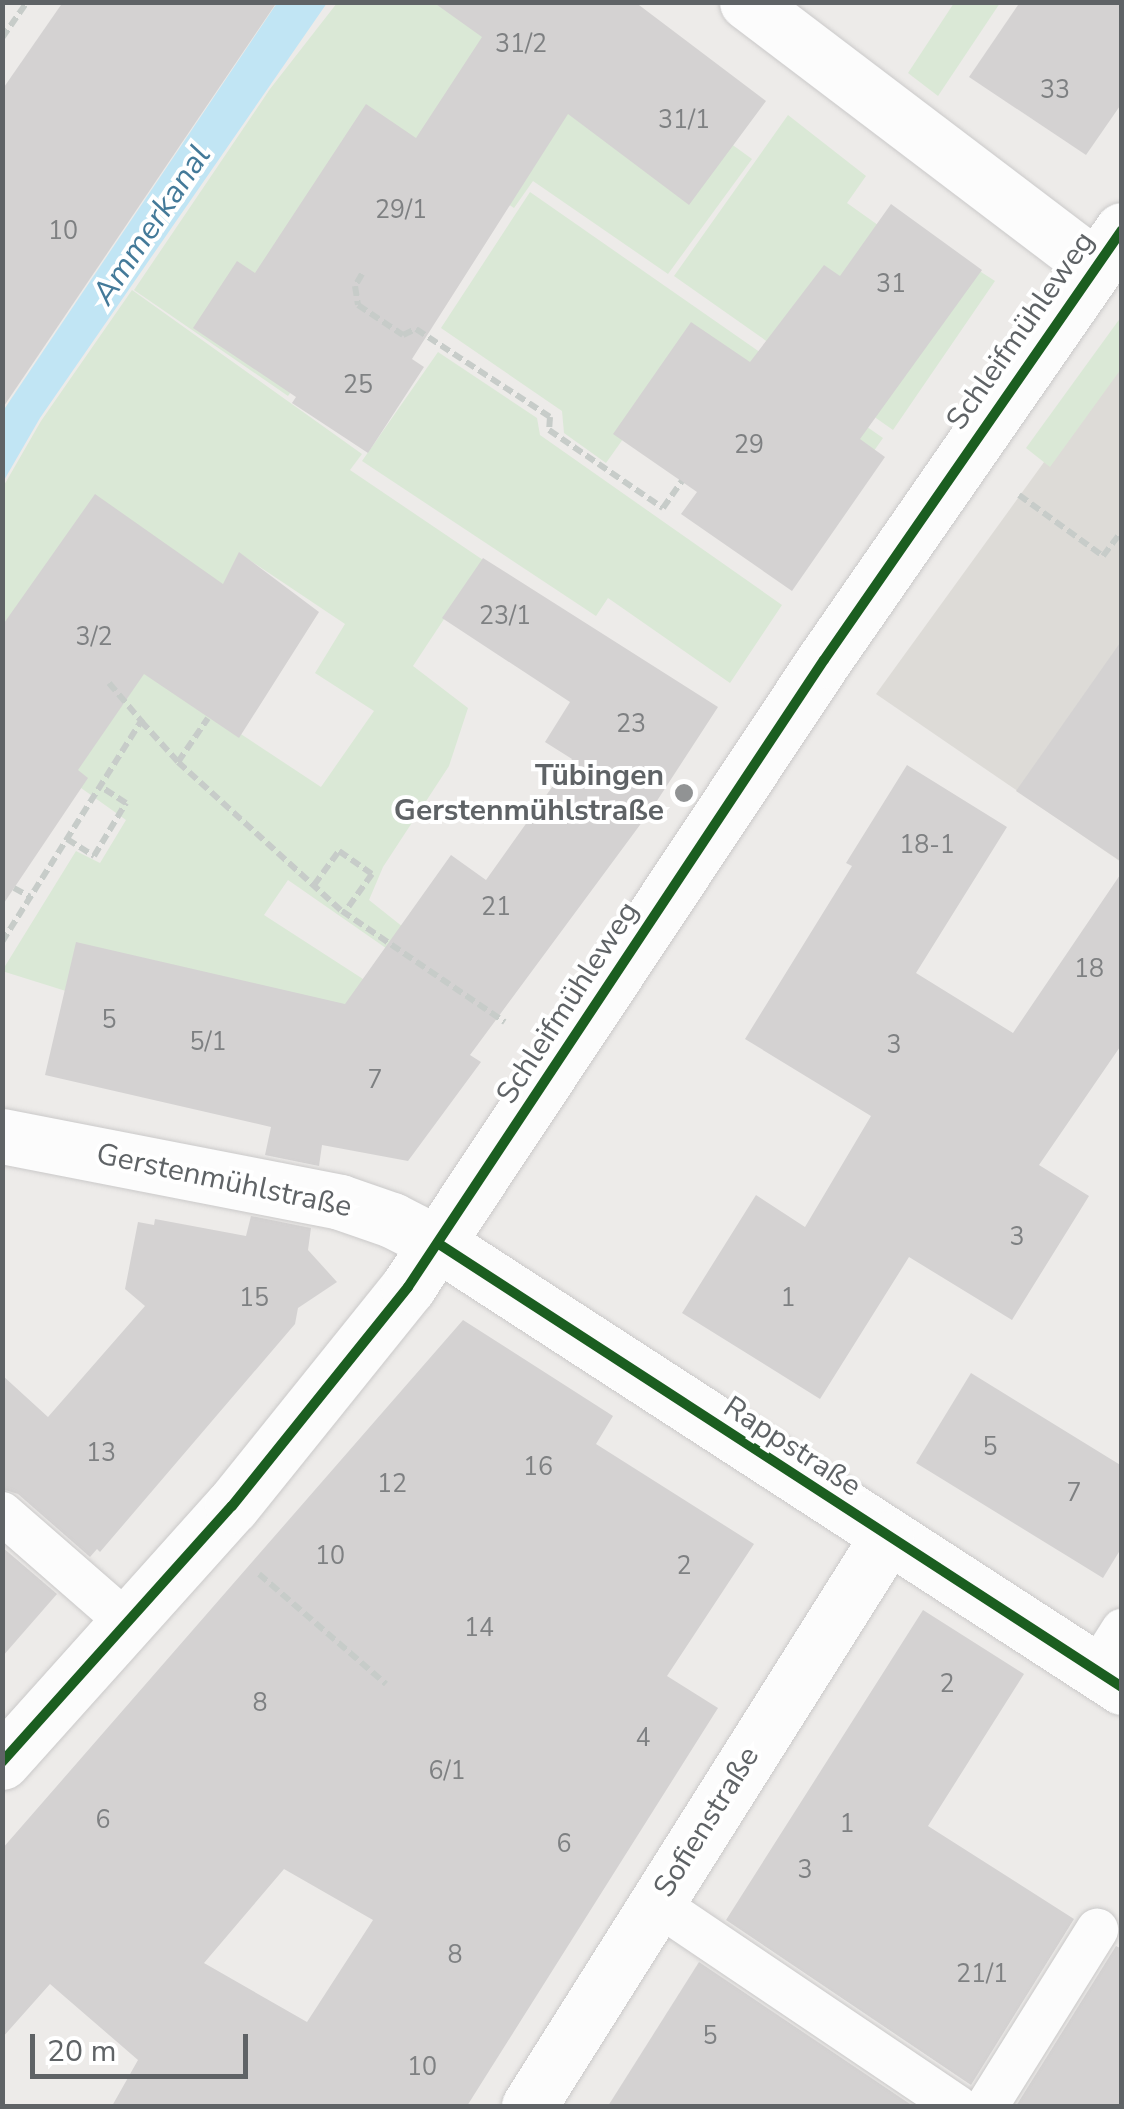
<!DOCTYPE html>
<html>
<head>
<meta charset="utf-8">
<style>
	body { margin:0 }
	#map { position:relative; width:1124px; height:2109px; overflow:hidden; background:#edebe9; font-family:"Nunito Sans",sans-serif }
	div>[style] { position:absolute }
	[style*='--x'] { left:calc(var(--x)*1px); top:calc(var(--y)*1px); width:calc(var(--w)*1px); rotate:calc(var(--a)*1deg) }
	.education>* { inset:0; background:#dddbd7 }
	.green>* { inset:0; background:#dae8d6 }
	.water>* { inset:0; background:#c1e5f4 }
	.building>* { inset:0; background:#d4d2d2 }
	.path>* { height:6px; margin-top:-3px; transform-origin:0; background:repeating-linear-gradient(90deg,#c7ccc9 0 10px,transparent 0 15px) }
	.roads { filter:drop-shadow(0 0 2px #cac9c9) drop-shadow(0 0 2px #cac9c9) }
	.service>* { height:42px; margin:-21px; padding:0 21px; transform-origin:21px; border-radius:21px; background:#fcfcfc }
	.minor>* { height:55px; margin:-27.5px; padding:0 27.5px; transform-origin:27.5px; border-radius:27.5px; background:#fcfcfc }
	.cycleway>* { height:10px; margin:-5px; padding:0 5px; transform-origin:5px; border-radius:5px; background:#1b5e20 }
	.dots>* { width:28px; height:28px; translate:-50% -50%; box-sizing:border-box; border:5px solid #fff; border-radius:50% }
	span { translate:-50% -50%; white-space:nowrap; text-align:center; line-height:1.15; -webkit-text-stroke:8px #fff; paint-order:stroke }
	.number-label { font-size:25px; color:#7e8082 }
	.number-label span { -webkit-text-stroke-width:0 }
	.street-label { font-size:30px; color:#5f6366 }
	.poi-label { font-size:30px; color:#5f6366; font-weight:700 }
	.right { translate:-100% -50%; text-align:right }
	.water-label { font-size:32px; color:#447a99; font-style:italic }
	.frame { position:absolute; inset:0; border:5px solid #5f6366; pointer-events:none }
	.scale { position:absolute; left:30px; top:2034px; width:218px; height:45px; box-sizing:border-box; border:5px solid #5f6366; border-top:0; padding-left:12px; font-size:30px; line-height:35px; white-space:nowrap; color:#5f6366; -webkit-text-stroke:8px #fff; paint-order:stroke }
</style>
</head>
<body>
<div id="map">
	<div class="education">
		<div style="clip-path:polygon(1121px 356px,1121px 862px,876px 694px)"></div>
	</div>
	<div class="green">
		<div style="clip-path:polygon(337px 3px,457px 3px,555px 16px,752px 159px,668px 274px,533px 181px,514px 208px,367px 111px,339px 321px,288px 396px,134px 290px,270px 89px)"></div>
		<div style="clip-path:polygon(954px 3px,1000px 3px,938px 96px,908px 73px)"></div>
		<div style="clip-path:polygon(788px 115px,866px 176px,847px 203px,965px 287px,978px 270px,995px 281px,893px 430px,674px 276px)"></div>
		<div style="clip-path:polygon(530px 192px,883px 438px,869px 458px,694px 339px,606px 463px,564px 433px,562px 411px,441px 328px)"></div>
		<div style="clip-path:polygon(132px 290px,362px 454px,350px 470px,483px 560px,413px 666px,468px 708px,449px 766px,383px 867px,369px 900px,408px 931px,393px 953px,288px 880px,264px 915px,380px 990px,355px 1028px,69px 992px,2px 971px,76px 851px,100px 863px,126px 820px,67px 778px,132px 642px,159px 680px,321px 787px,374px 711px,315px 673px,345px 624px,242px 555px,223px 590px,3px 636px,3px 487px,41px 421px)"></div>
		<div style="clip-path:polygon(1121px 317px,1121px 369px,1050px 467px,1026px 448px)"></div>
		<div style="clip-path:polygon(438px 352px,537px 418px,540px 435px,782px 605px,730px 683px,608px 598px,596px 616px,362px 461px)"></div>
	</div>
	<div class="water">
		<div style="clip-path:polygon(277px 3px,327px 3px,40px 418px,3px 482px,3px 411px)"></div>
	</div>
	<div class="building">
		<div style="clip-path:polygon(63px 2px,277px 2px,2px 409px,2px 90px)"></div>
		<div style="clip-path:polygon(433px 2px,635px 2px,766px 101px,689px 205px,568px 114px,412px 359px,424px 367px,368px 453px,292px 403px,296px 397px,193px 328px,237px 261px,255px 273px,366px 104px,416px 138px,482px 37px)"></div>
		<div style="clip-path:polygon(1020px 2px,1122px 2px,1122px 103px,1086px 155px,969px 77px)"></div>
		<div style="clip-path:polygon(891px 204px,982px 270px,860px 439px,885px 457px,792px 591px,681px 514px,697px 492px,613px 434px,691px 322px,750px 362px,824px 265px,840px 276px)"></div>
		<div style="clip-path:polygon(95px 494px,223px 584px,239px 552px,319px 612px,239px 738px,144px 674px,78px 770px,88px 778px,2px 906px,2px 626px)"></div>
		<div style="clip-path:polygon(483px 558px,718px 707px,651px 810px,470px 1055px,481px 1062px,408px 1161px,322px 1145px,319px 1166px,265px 1155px,271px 1127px,45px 1075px,76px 942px,345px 1004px,451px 855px,486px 880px,572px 759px,545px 742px,570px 702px,442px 618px)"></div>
		<div style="clip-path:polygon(1122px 640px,1122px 862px,1016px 791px)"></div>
		<div style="clip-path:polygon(907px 765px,1007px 827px,916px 973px,1013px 1033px,1122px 872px,1122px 1044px,1039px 1165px,1089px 1196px,1012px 1320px,909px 1257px,820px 1399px,682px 1313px,756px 1195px,805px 1227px,871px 1116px,745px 1039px,852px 866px,846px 863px)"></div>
		<div style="clip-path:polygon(251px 1216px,311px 1228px,308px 1250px,337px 1282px,298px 1308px,295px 1324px,100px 1552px,97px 1549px,90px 1557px,18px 1494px,2px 1489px,2px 1375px,48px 1417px,145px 1306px,125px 1289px,138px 1222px,154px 1225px,155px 1219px,246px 1236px)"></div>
		<div style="clip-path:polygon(evenodd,463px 1320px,613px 1416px,596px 1444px,754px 1544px,667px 1676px,718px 1708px,467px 2106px,112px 2106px,138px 2060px,50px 1984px,2px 2038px,2px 1849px,463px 1320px,284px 1869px,373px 1920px,307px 2022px,204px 1963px,284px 1869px)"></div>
		<div style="clip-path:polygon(971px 1373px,1122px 1466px,1122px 1547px,1103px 1578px,916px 1463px)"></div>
		<div style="clip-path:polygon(2px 1547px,57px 1594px,2px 1657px)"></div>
		<div style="clip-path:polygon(923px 1610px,1024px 1674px,928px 1826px,1074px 1919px,971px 2085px,726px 1920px)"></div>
		<div style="clip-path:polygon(1116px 1946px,1122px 1949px,1122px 2106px,1016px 2106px)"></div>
		<div style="clip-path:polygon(699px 1962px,913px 2106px,608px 2106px)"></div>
	</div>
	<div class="path">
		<div style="--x:2;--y:38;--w:44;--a:-55.2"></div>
		<div style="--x:362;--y:274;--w:14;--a:120"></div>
		<div style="--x:355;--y:286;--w:19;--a:81"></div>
		<div style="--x:358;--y:305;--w:54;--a:33.7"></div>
		<div style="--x:403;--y:335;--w:14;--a:-25"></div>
		<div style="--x:416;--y:329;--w:160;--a:33.3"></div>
		<div style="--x:550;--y:417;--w:13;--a:94"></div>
		<div style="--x:549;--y:430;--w:138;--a:34.4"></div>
		<div style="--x:663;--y:508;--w:33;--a:-55"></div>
		<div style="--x:1019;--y:495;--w:104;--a:36"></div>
		<div style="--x:1103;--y:556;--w:31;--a:-53"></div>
		<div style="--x:109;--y:683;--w:52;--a:49.6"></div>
		<div style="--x:178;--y:762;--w:53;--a:-55.7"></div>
		<div style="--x:67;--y:839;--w:32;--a:32"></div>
		<div style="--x:94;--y:856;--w:62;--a:-58.9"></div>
		<div style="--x:126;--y:803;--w:31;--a:-147"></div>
		<div style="--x:314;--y:885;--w:42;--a:-53.7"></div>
		<div style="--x:339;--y:851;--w:40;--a:34.9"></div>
		<div style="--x:372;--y:874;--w:48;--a:125.7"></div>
		<div style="--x:14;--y:888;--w:18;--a:29"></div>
		<div style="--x:2;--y:942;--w:261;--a:-57.8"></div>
		<div style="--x:141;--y:721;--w:55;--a:47.9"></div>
		<div style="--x:178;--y:762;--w:222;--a:42.3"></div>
		<div style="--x:342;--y:911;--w:197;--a:34.3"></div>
		<div style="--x:259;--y:1574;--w:168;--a:40.9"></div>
	</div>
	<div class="roads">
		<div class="service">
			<div style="--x:2;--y:1513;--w:166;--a:41.1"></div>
			<div style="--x:1096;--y:1671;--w:49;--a:-57.6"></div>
			<div style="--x:657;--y:1904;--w:362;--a:34"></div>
			<div style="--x:987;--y:2106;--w:208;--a:-58"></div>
		</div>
		<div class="minor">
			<div style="--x:747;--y:2;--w:438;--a:37.2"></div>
			<div style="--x:2;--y:1136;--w:344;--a:11"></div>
			<div style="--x:340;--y:1202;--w:55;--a:19.1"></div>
			<div style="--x:392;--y:1220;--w:53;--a:27.1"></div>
			<div style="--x:439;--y:1244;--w:814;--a:32.97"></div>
			<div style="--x:2;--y:1762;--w:344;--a:-48.1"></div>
			<div style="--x:232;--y:1506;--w:281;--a:-51.2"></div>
			<div style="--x:408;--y:1287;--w:752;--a:-56.44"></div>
			<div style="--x:824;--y:660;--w:523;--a:-55.28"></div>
			<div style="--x:529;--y:2106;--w:670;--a:-57.8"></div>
		</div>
	</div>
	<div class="cycleway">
		<div style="--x:439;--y:1244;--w:814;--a:32.97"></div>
		<div style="--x:2;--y:1762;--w:344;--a:-48.1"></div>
		<div style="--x:232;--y:1506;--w:281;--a:-51.2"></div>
		<div style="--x:408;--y:1287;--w:752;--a:-56.44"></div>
		<div style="--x:824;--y:660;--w:523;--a:-55.28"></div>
	</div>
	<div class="dots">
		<div style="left:684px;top:793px;background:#919394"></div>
	</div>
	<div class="number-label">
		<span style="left:521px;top:44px">31/2</span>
		<span style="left:1055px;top:90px">33</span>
		<span style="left:684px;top:120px">31/1</span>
		<span style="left:401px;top:210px">29/1</span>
		<span style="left:63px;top:231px">10</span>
		<span style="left:891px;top:284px">31</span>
		<span style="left:358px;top:385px">25</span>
		<span style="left:749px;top:445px">29</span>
		<span style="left:505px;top:616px">23/1</span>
		<span style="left:94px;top:637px">3/2</span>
		<span style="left:631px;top:724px">23</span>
		<span style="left:927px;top:845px">18-1</span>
		<span style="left:496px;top:907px">21</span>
		<span style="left:1089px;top:969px">18</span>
		<span style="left:109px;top:1020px">5</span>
		<span style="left:208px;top:1042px">5/1</span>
		<span style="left:894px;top:1045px">3</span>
		<span style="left:375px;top:1080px">7</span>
		<span style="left:1017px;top:1237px">3</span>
		<span style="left:254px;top:1298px">15</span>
		<span style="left:788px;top:1298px">1</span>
		<span style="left:990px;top:1447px">5</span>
		<span style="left:101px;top:1453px">13</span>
		<span style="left:538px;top:1467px">16</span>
		<span style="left:392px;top:1484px">12</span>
		<span style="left:1074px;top:1493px">7</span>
		<span style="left:330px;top:1556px">10</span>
		<span style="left:684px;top:1566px">2</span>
		<span style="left:479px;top:1628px">14</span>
		<span style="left:947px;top:1684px">2</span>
		<span style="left:260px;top:1703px">8</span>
		<span style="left:643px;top:1738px">4</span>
		<span style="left:447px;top:1771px">6/1</span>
		<span style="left:103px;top:1820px">6</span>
		<span style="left:847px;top:1824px">1</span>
		<span style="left:564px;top:1844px">6</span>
		<span style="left:805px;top:1870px">3</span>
		<span style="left:455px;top:1955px">8</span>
		<span style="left:982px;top:1974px">21/1</span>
		<span style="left:710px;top:2036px">5</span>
		<span style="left:422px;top:2067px">10</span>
	</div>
	<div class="street-label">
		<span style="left:1021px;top:331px;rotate:-55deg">Schleifmühleweg</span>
		<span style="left:568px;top:1003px;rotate:-57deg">Schleifmühleweg</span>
		<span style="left:224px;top:1181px;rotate:12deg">Gerstenmühlstraße</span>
		<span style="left:792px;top:1447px;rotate:33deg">Rappstraße</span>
		<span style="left:707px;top:1822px;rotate:-58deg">Sofienstraße</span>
	</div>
	<div class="poi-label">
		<span class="right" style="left:664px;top:793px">Tübingen<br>Gerstenmühlstraße</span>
	</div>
	<div class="water-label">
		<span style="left:152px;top:225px;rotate:-56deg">Ammerkanal</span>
	</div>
	<div class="frame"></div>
	<div class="scale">20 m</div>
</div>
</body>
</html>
